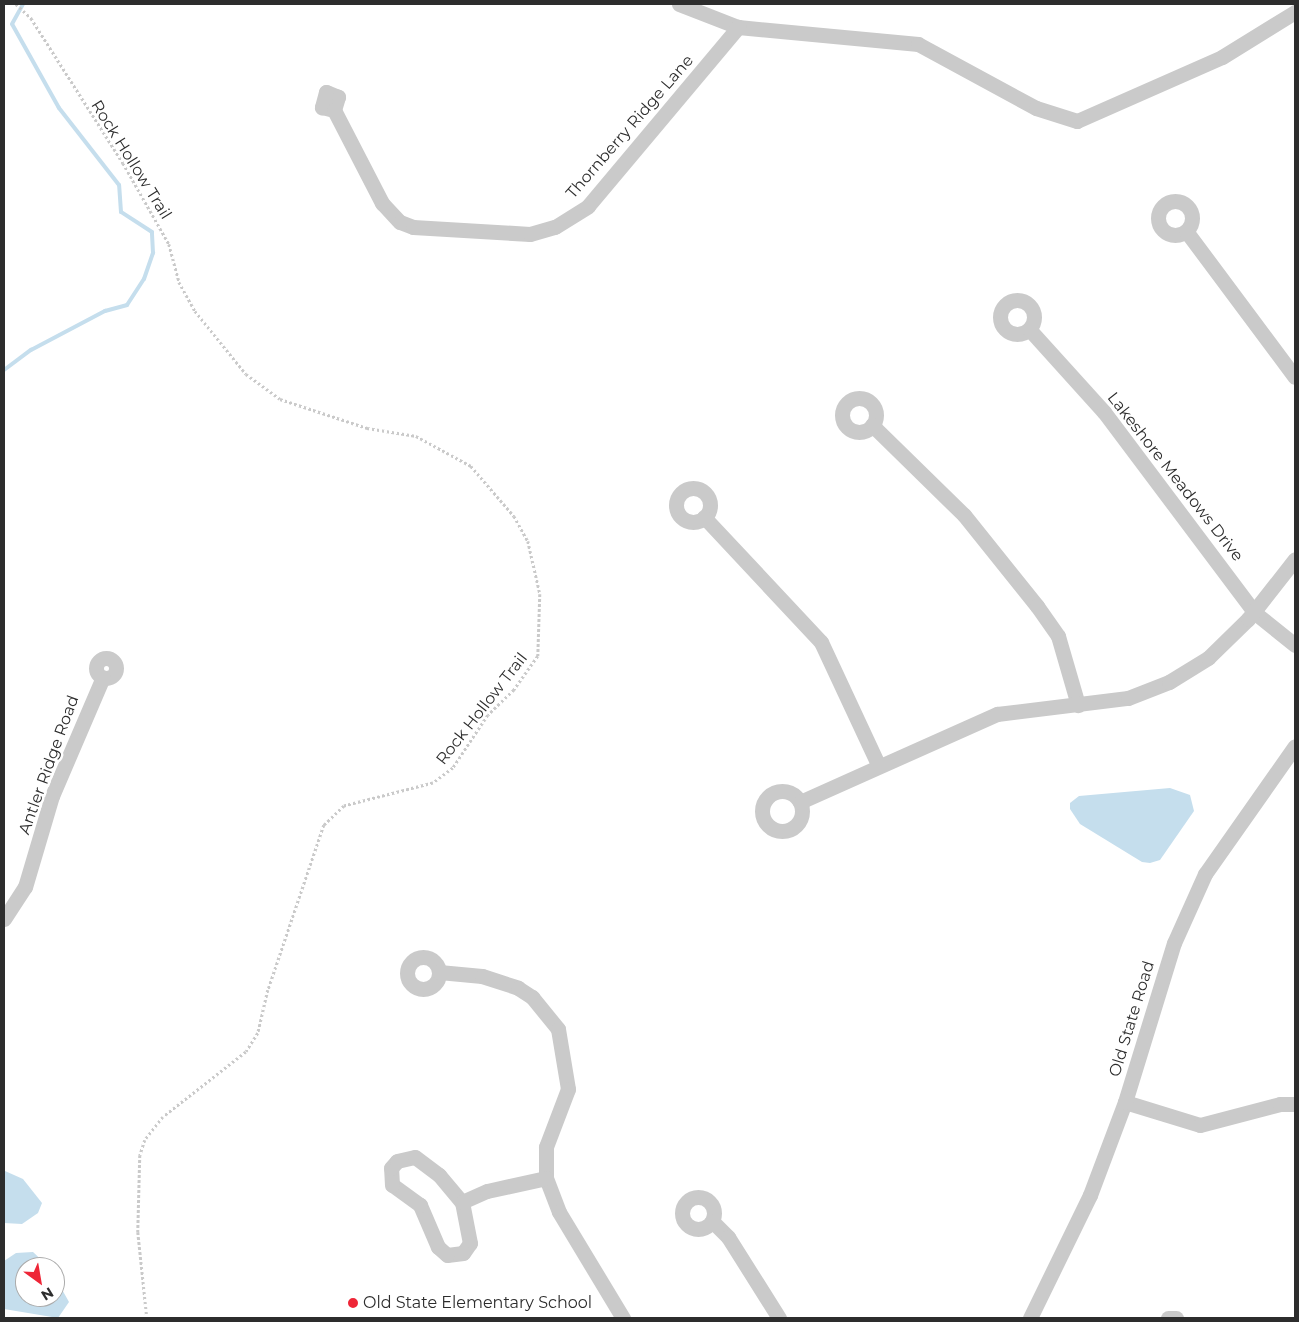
<!DOCTYPE html>
<html>
<head>
<meta charset="utf-8">
<style>
	body { margin:0 }
	#map { position:relative; width:1299px; height:1322px; overflow:hidden; background:#fff; font-family:Montserrat,sans-serif }
	div>[style] { position:absolute }
	[style*='--x'] { left:calc(var(--x)*1px); top:calc(var(--y)*1px); width:calc(var(--w)*1px); rotate:calc(var(--a)*1deg) }
	.water>* { inset:0; background:#c5deed }
	.stream>* { height:4px; margin:-2px; padding:0 2px; transform-origin:2px; border-radius:2px; background:#c5deed }
	.path>* { height:2.5px; margin-top:-1.25px; transform-origin:0; background:repeating-linear-gradient(90deg,#cacaca 0 2.5px,transparent 0 5px) }
	.minor>* { height:15px; margin:-7.5px; padding:0 7.5px; transform-origin:7.5px; border-radius:7.5px; background:#cacaca }
	.minor>.ring { margin:-7.5px; padding:0; box-sizing:content-box; background:none; border:15px solid #cacaca; border-radius:50% }
	.dots>* { width:14px; height:14px; translate:-50% -50%; box-sizing:border-box; border:2px solid #fff; border-radius:50% }
	span { translate:-50% -50%; white-space:nowrap; text-align:center; line-height:1.15; -webkit-text-stroke:5px #fff; paint-order:stroke }
	.street-label { font-size:16px; color:#2d2d2d }
	.poi-label { font-size:16px; color:#2d2d2d }
	.left { translate:0 -50%; text-align:left }
	.frame { position:absolute; inset:0; border:5px solid #2d2d2d; pointer-events:none }
	.north { position:absolute; left:15px; top:1257px; width:50px; height:50px; box-sizing:border-box; background:#fff; border:1px solid #ababab; border-radius:50%; rotate:148deg; font-size:14px; font-weight:700; line-height:20px; text-align:center; color:#2d2d2d }
	.north::after { content:''; display:block; margin:auto; width:18px; height:22px; background:#ee2637; clip-path:polygon(50% 0,100% 100%,50% 72%,0 100%) }
</style>
</head>
<body>
<div id="map">
	<div class="water">
		<div style="clip-path:polygon(1170px 788px,1190px 795px,1194px 811px,1160px 860px,1150px 863px,1142px 862px,1080px 824px,1070px 809px,1070px 803px,1079px 796px)"></div>
		<div style="clip-path:polygon(5px 1171px,23px 1179px,42px 1203px,38px 1213px,22px 1224px,4px 1223px)"></div>
		<div style="clip-path:polygon(33px 1252px,49px 1267px,25px 1267px,25px 1297px,55px 1297px,55px 1277px,69px 1302px,58px 1318px,4px 1309px,4px 1261px,16px 1253px)"></div>
	</div>
	<div class="stream">
		<div style="--x:4;--y:370;--w:34;--a:-37"></div>
		<div style="--x:31;--y:350;--w:84;--a:-27.8"></div>
		<div style="--x:105;--y:311;--w:23;--a:-15"></div>
		<div style="--x:127;--y:305;--w:31;--a:-57"></div>
		<div style="--x:144;--y:279;--w:28;--a:-71"></div>
		<div style="--x:153;--y:253;--w:21;--a:-93"></div>
		<div style="--x:152;--y:232;--w:37;--a:-147"></div>
		<div style="--x:121;--y:212;--w:27;--a:-94"></div>
		<div style="--x:119;--y:185;--w:98;--a:-127.9"></div>
		<div style="--x:59;--y:108;--w:96;--a:-119.2"></div>
		<div style="--x:12;--y:24;--w:23;--a:-61"></div>
	</div>
	<div class="path">
		<div style="--x:16;--y:4;--w:21;--a:43"></div>
		<div style="--x:31;--y:18;--w:172;--a:57.6"></div>
		<div style="--x:123;--y:163;--w:93;--a:60.4"></div>
		<div style="--x:169;--y:244;--w:39;--a:75"></div>
		<div style="--x:179;--y:282;--w:33;--a:61"></div>
		<div style="--x:195;--y:311;--w:81;--a:51"></div>
		<div style="--x:246;--y:374;--w:42;--a:36.3"></div>
		<div style="--x:280;--y:399;--w:92;--a:18.4"></div>
		<div style="--x:367;--y:428;--w:50;--a:9.3"></div>
		<div style="--x:416;--y:436;--w:63;--a:28.6"></div>
		<div style="--x:471;--y:466;--w:66;--a:49.3"></div>
		<div style="--x:514;--y:516;--w:29;--a:61"></div>
		<div style="--x:528;--y:541;--w:54;--a:77.2"></div>
		<div style="--x:540;--y:594;--w:62;--a:91.8"></div>
		<div style="--x:538;--y:656;--w:42;--a:125.2"></div>
		<div style="--x:514;--y:690;--w:36;--a:136"></div>
		<div style="--x:488;--y:715;--w:64;--a:123.4"></div>
		<div style="--x:453;--y:768;--w:25;--a:143"></div>
		<div style="--x:433;--y:783;--w:92;--a:165.5"></div>
		<div style="--x:344;--y:806;--w:28;--a:136"></div>
		<div style="--x:324;--y:825;--w:174;--a:108.7"></div>
		<div style="--x:268;--y:990;--w:44;--a:103.1"></div>
		<div style="--x:258;--y:1033;--w:22;--a:122"></div>
		<div style="--x:246;--y:1052;--w:105;--a:141.9"></div>
		<div style="--x:163;--y:1117;--w:29;--a:128"></div>
		<div style="--x:145;--y:1140;--w:16;--a:108"></div>
		<div style="--x:140;--y:1155;--w:77;--a:91.5"></div>
		<div style="--x:138;--y:1232;--w:86;--a:84"></div>
	</div>
	<div class="minor">
		<div style="--x:679;--y:4;--w:63;--a:21.3"></div>
		<div style="--x:738;--y:27;--w:181;--a:5.4"></div>
		<div style="--x:918;--y:44;--w:134;--a:28.5"></div>
		<div style="--x:1036;--y:108;--w:43;--a:17.6"></div>
		<div style="--x:1077;--y:121;--w:158;--a:-23.8"></div>
		<div style="--x:1222;--y:57;--w:86;--a:-31.7"></div>
		<div style="--x:334;--y:110;--w:14;--a:-73"></div>
		<div style="--x:338;--y:97;--w:13;--a:-157"></div>
		<div style="--x:326;--y:92;--w:16;--a:105"></div>
		<div style="--x:322;--y:107;--w:12;--a:14"></div>
		<div style="--x:334;--y:110;--w:105;--a:62.7"></div>
		<div style="--x:382;--y:203;--w:26;--a:47"></div>
		<div style="--x:400;--y:222;--w:14;--a:21"></div>
		<div style="--x:413;--y:227;--w:117;--a:3.4"></div>
		<div style="--x:530;--y:234;--w:26;--a:-16"></div>
		<div style="--x:555;--y:227;--w:39;--a:-32"></div>
		<div style="--x:588;--y:206;--w:234;--a:-50"></div>
		<div class="ring" style="left:1158px;top:201px;width:19px;height:19px"></div>
		<div style="--x:1186;--y:231;--w:182;--a:53.3"></div>
		<div class="ring" style="left:1000px;top:300px;width:19px;height:19px"></div>
		<div style="--x:1029;--y:329;--w:112;--a:47.9"></div>
		<div style="--x:1104;--y:412;--w:251;--a:53.1"></div>
		<div style="--x:1255;--y:613;--w:51;--a:38.7"></div>
		<div class="ring" style="left:842px;top:398px;width:19px;height:19px"></div>
		<div style="--x:872;--y:425;--w:129;--a:44.4"></div>
		<div style="--x:964;--y:515;--w:117;--a:51.3"></div>
		<div style="--x:1037;--y:606;--w:37;--a:55"></div>
		<div style="--x:1058;--y:636;--w:72;--a:73.8"></div>
		<div class="ring" style="left:676px;top:488px;width:19px;height:19px"></div>
		<div style="--x:704;--y:517;--w:171;--a:46.9"></div>
		<div style="--x:821;--y:642;--w:135;--a:65"></div>
		<div class="ring" style="left:96px;top:658px;width:5px;height:5px"></div>
		<div class="ring" style="left:762px;top:791px;width:25px;height:25px"></div>
		<div style="--x:800;--y:802;--w:216;--a:-24.1"></div>
		<div style="--x:997;--y:714;--w:132;--a:-7"></div>
		<div style="--x:1128;--y:698;--w:44;--a:-21.3"></div>
		<div style="--x:1169;--y:682;--w:46;--a:-31.6"></div>
		<div style="--x:1208;--y:658;--w:56;--a:-44.3"></div>
		<div style="--x:1248;--y:619;--w:76;--a:-51.9"></div>
		<div style="--x:4;--y:919;--w:38;--a:-57"></div>
		<div style="--x:25;--y:887;--w:95;--a:-73.5"></div>
		<div style="--x:52;--y:796;--w:129;--a:-66.8"></div>
		<div class="ring" style="left:407px;top:957px;width:17px;height:17px"></div>
		<div style="--x:439;--y:972;--w:43;--a:5.3"></div>
		<div style="--x:482;--y:976;--w:38;--a:18"></div>
		<div style="--x:518;--y:988;--w:17;--a:33"></div>
		<div style="--x:532;--y:997;--w:41;--a:50.9"></div>
		<div style="--x:558;--y:1029;--w:61;--a:80.5"></div>
		<div style="--x:568;--y:1089;--w:62;--a:110.8"></div>
		<div style="--x:546;--y:1147;--w:31;--a:90"></div>
		<div style="--x:546;--y:1178;--w:36;--a:69"></div>
		<div style="--x:559;--y:1212;--w:124;--a:58.9"></div>
		<div style="--x:1125;--y:1102;--w:78;--a:17"></div>
		<div style="--x:1200;--y:1125;--w:83;--a:-14.7"></div>
		<div style="--x:1280;--y:1104;--w:15;--a:0"></div>
		<div class="ring" style="left:682px;top:1197px;width:17px;height:17px"></div>
		<div style="--x:462;--y:1202;--w:42;--a:79"></div>
		<div style="--x:470;--y:1243;--w:12;--a:125"></div>
		<div style="--x:463;--y:1253;--w:16;--a:173"></div>
		<div style="--x:447;--y:1255;--w:12;--a:-138"></div>
		<div style="--x:438;--y:1247;--w:46;--a:-113.2"></div>
		<div style="--x:420;--y:1205;--w:34;--a:-144"></div>
		<div style="--x:392;--y:1185;--w:17;--a:-93"></div>
		<div style="--x:391;--y:1168;--w:9;--a:-49"></div>
		<div style="--x:397;--y:1161;--w:18;--a:-13"></div>
		<div style="--x:415;--y:1157;--w:30;--a:37"></div>
		<div style="--x:439;--y:1175;--w:35;--a:50"></div>
		<div style="--x:462;--y:1202;--w:27;--a:-24"></div>
		<div style="--x:487;--y:1191;--w:60;--a:-12.4"></div>
		<div style="--x:712;--y:1221;--w:23;--a:45"></div>
		<div style="--x:728;--y:1237;--w:96;--a:57.8"></div>
		<div style="--x:1030;--y:1318;--w:137;--a:-64"></div>
		<div style="--x:1090;--y:1195;--w:99;--a:-69.4"></div>
		<div style="--x:1125;--y:1102;--w:166;--a:-72.9"></div>
		<div style="--x:1174;--y:943;--w:76;--a:-65.8"></div>
		<div style="--x:1205;--y:874;--w:156;--a:-54.9"></div>
		<div style="--x:1168;--y:1318;--w:8;--a:0"></div>
	</div>
	<div class="dots">
		<div style="left:353px;top:1303px;background:#ee2637"></div>
	</div>
	<div class="street-label">
		<span style="left:630px;top:127px;rotate:-49deg">Thornberry Ridge Lane</span>
		<span style="left:131px;top:160px;rotate:58deg">Rock Hollow Trail</span>
		<span style="left:1175px;top:477px;rotate:52deg">Lakeshore Meadows Drive</span>
		<span style="left:482px;top:709px;rotate:-52deg">Rock Hollow Trail</span>
		<span style="left:49px;top:765px;rotate:-70deg">Antler Ridge Road</span>
		<span style="left:1132px;top:1019px;rotate:-73deg">Old State Road</span>
	</div>
	<div class="poi-label">
		<span class="left" style="left:363px;top:1303px">Old State Elementary School</span>
	</div>
	<div class="frame"></div>
	<div class="north">N</div>
</div>
</body>
</html>
